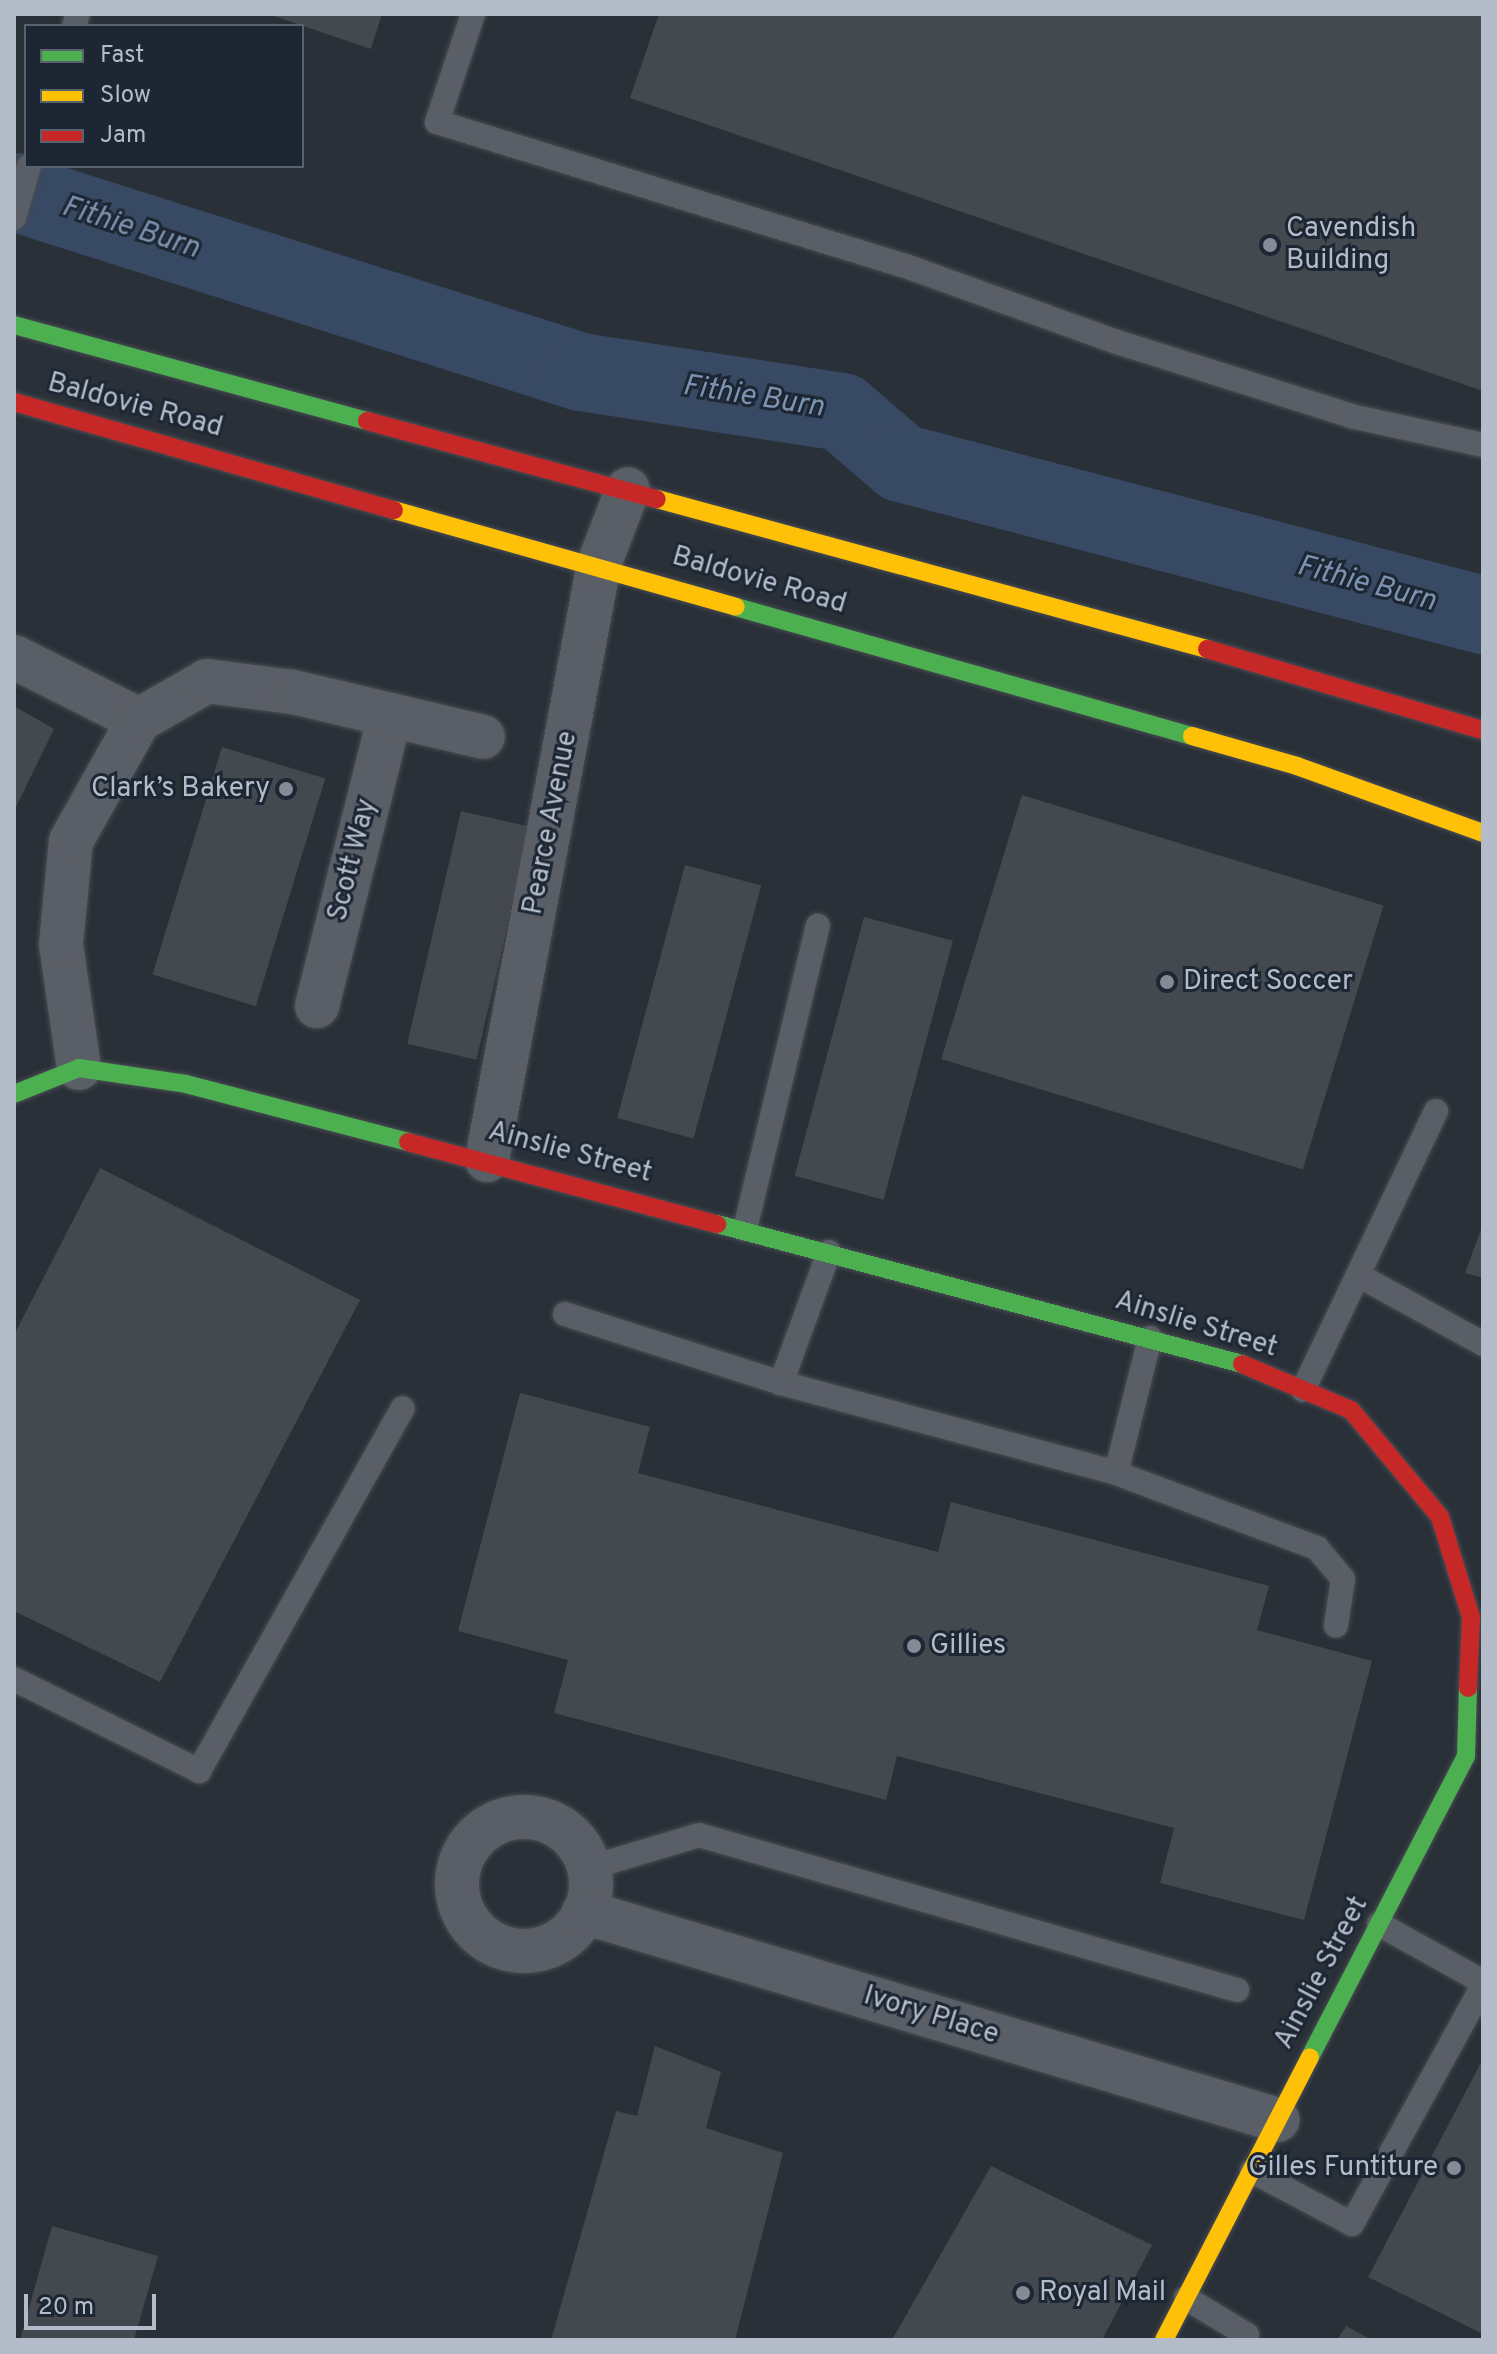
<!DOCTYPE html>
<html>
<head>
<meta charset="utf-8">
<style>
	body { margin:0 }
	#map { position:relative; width:1497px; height:2354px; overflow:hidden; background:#2a3038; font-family:Overpass,sans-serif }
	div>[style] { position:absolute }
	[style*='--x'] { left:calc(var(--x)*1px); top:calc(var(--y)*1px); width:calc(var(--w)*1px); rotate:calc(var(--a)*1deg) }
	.river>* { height:78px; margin:-39px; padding:0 39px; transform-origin:39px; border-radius:39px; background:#384963 }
	.building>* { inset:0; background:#444950; transform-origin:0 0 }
	.roads { filter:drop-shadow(0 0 2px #484c53) drop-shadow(0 0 2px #484c53) }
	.lane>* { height:24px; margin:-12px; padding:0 12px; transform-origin:12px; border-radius:12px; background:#5a5e66 }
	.street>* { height:44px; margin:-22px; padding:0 22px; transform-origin:22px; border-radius:22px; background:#5a5e66 }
	.street>.ring { margin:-22px; padding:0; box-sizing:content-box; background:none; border:44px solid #5a5e66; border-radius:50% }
	.fast>* { height:18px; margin:-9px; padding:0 9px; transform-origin:9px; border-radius:9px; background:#4caf50 }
	.slow>* { height:18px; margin:-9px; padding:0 9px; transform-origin:9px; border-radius:9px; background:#ffc107 }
	.jam>* { height:18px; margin:-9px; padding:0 9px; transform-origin:9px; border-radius:9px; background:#c62828 }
	.dots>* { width:22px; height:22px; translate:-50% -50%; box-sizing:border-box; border:4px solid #1d2633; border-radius:50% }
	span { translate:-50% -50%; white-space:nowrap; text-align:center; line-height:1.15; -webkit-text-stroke:6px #1d2633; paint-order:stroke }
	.poi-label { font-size:28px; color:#b4bcc9 }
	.left { translate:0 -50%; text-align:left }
	.right { translate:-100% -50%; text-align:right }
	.street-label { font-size:28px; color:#b4bcc9 }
	.water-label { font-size:30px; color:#7c92b1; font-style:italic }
	.frame { position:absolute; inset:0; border:16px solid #b4bcc9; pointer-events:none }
	.legend { position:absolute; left:24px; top:24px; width:280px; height:144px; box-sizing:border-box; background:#1d2633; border:2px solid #59626f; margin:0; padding:10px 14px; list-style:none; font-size:24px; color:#b4bcc9 }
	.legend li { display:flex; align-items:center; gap:16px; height:40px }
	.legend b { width:40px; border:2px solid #59626f }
	.scale { position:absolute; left:24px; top:2294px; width:132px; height:36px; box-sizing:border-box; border:4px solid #b4bcc9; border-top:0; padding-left:10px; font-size:24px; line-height:28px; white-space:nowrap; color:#b4bcc9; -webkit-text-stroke:6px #1d2633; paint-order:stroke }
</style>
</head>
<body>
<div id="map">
	<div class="river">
		<div style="--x:14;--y:192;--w:595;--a:17.61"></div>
		<div style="--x:581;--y:372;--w:264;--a:8.7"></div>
		<div style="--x:842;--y:412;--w:78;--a:40.8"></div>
		<div style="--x:901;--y:463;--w:602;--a:14.64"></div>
	</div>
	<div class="building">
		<div style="clip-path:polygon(268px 14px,382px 14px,371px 49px)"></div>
		<div style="clip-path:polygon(659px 14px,1483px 14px,1483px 391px,630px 98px)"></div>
		<div style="clip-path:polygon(14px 706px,54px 729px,14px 811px)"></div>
		<div style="left:222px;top:747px;width:108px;height:238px;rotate:17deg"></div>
		<div style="left:1022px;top:795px;width:378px;height:276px;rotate:17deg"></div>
		<div style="left:461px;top:811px;width:71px;height:239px;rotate:13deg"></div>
		<div style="left:685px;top:865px;width:79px;height:262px;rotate:15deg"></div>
		<div style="left:864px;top:917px;width:92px;height:268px;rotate:15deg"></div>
		<div style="clip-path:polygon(100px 1168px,360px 1300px,160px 1682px,14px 1611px,14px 1335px)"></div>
		<div style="clip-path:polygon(1483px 1224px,1483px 1278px,1465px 1273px)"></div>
		<div style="clip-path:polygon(520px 1393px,650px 1427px,638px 1473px,938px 1552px,951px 1502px,1269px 1586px,1257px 1630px,1372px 1661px,1304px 1920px,1160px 1883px,1174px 1828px,897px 1756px,886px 1800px,554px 1713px,568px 1660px,458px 1631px)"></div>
		<div style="clip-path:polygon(655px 2046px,721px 2072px,706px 2128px,783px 2153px,735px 2340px,551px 2340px,616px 2111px,637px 2116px)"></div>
		<div style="clip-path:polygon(1483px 2059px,1483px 2334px,1368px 2277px)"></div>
		<div style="clip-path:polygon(991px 2166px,1152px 2245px,1102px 2340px,892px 2340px)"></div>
		<div style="clip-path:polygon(52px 2226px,158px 2256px,134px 2340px,20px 2340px)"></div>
		<div style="clip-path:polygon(1346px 2326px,1372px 2340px,1337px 2340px)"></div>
	</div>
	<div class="roads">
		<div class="lane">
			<div style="--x:473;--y:14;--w:114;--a:108.4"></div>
			<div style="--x:437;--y:122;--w:499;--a:17.1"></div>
			<div style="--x:914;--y:269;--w:216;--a:19.8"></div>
			<div style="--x:1117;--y:342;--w:245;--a:17.5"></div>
			<div style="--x:1351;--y:416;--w:135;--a:12.4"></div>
			<div style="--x:74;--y:26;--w:13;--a:-72"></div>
			<div style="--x:14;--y:218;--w:54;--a:-73.9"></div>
			<div style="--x:745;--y:1229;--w:312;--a:-76.5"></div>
			<div style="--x:829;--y:1252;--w:140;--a:110.1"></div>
			<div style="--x:781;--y:1383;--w:347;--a:15"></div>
			<div style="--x:1358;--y:1275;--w:143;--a:28.9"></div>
			<div style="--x:565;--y:1314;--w:227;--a:17.7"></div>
			<div style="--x:1150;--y:1338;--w:139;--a:104.1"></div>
			<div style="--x:1116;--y:1473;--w:215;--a:20.5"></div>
			<div style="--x:1317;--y:1548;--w:40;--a:50"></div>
			<div style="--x:1343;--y:1579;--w:47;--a:98.7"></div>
			<div style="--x:1303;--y:1390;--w:309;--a:-64.5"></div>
			<div style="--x:14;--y:1679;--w:207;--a:26.4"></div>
			<div style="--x:199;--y:1771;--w:416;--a:-60.7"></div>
			<div style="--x:589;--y:1868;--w:115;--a:-16.7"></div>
			<div style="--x:699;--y:1835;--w:560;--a:16.07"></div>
			<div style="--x:1379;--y:1924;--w:119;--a:29.1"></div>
			<div style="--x:1252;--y:2171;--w:113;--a:27.9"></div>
			<div style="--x:1352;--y:2224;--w:272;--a:-61.2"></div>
			<div style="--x:1186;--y:2298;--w:71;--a:31.2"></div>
			<div style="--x:1247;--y:2335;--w:5;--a:112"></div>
		</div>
		<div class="street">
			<div style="--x:14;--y:657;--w:140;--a:26.7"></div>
			<div style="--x:317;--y:1006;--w:300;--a:-75.9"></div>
			<div style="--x:79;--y:1068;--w:125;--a:-98.3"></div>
			<div style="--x:61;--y:944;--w:103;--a:-84.5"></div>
			<div style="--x:71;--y:841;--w:139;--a:-60.7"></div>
			<div style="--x:139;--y:720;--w:78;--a:-29.8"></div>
			<div style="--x:207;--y:681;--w:87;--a:7.3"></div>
			<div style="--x:293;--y:692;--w:195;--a:13.3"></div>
			<div style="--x:487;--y:1160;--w:606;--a:-79.36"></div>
			<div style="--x:599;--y:564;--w:80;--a:-68.9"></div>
			<div class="ring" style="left:457px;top:1817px;width:90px;height:90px"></div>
			<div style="--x:584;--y:1912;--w:724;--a:16.68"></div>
		</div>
		<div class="fast">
			<div style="--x:14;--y:325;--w:366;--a:15.2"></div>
			<div style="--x:736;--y:607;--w:474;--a:15.8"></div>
			<div style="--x:14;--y:1094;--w:70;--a:-21.8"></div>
			<div style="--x:79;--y:1068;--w:108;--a:8.5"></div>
			<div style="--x:186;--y:1084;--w:229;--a:14.6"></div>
			<div style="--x:717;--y:1224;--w:543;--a:14.93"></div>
			<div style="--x:1310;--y:2057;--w:339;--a:-62.6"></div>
			<div style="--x:1466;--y:1756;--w:68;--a:-88.3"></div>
		</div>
		<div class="slow">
			<div style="--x:657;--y:499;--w:570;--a:15.26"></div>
			<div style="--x:394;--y:510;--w:355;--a:15.8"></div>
			<div style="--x:1192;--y:736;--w:109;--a:15.9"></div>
			<div style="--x:1297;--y:766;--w:198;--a:19.8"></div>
			<div style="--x:1164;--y:2340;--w:318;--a:-62.7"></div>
		</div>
		<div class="jam">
			<div style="--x:14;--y:402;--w:395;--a:15.9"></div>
			<div style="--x:367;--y:421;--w:300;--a:15.1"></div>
			<div style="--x:1207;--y:649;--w:288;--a:16.4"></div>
			<div style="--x:408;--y:1142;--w:320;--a:14.9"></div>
			<div style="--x:1242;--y:1364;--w:118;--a:22.9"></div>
			<div style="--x:1351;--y:1410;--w:139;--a:50.2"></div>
			<div style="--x:1440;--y:1517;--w:105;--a:72.8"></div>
			<div style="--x:1471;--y:1617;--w:71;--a:92.4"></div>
		</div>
	</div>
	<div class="dots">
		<div style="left:1270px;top:245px;background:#848b96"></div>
		<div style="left:286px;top:789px;background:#848b96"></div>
		<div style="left:1167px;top:982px;background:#848b96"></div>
		<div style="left:914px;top:1646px;background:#848b96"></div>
		<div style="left:1454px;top:2168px;background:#848b96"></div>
		<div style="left:1023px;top:2293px;background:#848b96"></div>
	</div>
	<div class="poi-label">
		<span class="left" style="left:1286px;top:245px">Cavendish<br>Building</span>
		<span class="right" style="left:270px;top:789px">Clark’s Bakery</span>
		<span class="left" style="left:1183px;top:982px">Direct Soccer</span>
		<span class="left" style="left:930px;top:1646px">Gillies</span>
		<span class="right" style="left:1438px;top:2168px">Gilles Funtiture</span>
		<span class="left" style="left:1039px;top:2293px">Royal Mail</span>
	</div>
	<div class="street-label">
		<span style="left:135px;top:406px;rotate:15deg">Baldovie Road</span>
		<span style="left:759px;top:581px;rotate:16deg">Baldovie Road</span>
		<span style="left:551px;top:823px;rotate:-79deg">Pearce Avenue</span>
		<span style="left:353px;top:860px;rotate:-76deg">Scott Way</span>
		<span style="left:570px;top:1153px;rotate:15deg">Ainslie Street</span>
		<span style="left:1196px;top:1325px;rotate:17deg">Ainslie Street</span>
		<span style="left:1322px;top:1973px;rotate:-62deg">Ainslie Street</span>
		<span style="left:931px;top:2016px;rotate:17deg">Ivory Place</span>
	</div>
	<div class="water-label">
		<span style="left:130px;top:229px;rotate:18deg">Fithie Burn</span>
		<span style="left:753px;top:398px;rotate:9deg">Fithie Burn</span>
		<span style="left:1366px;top:585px;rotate:15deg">Fithie Burn</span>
	</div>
	<div class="frame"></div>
	<ul class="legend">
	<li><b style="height:10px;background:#4caf50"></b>Fast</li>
	<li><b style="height:10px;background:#ffc107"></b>Slow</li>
	<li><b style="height:10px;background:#c62828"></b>Jam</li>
	</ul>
	<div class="scale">20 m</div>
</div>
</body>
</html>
